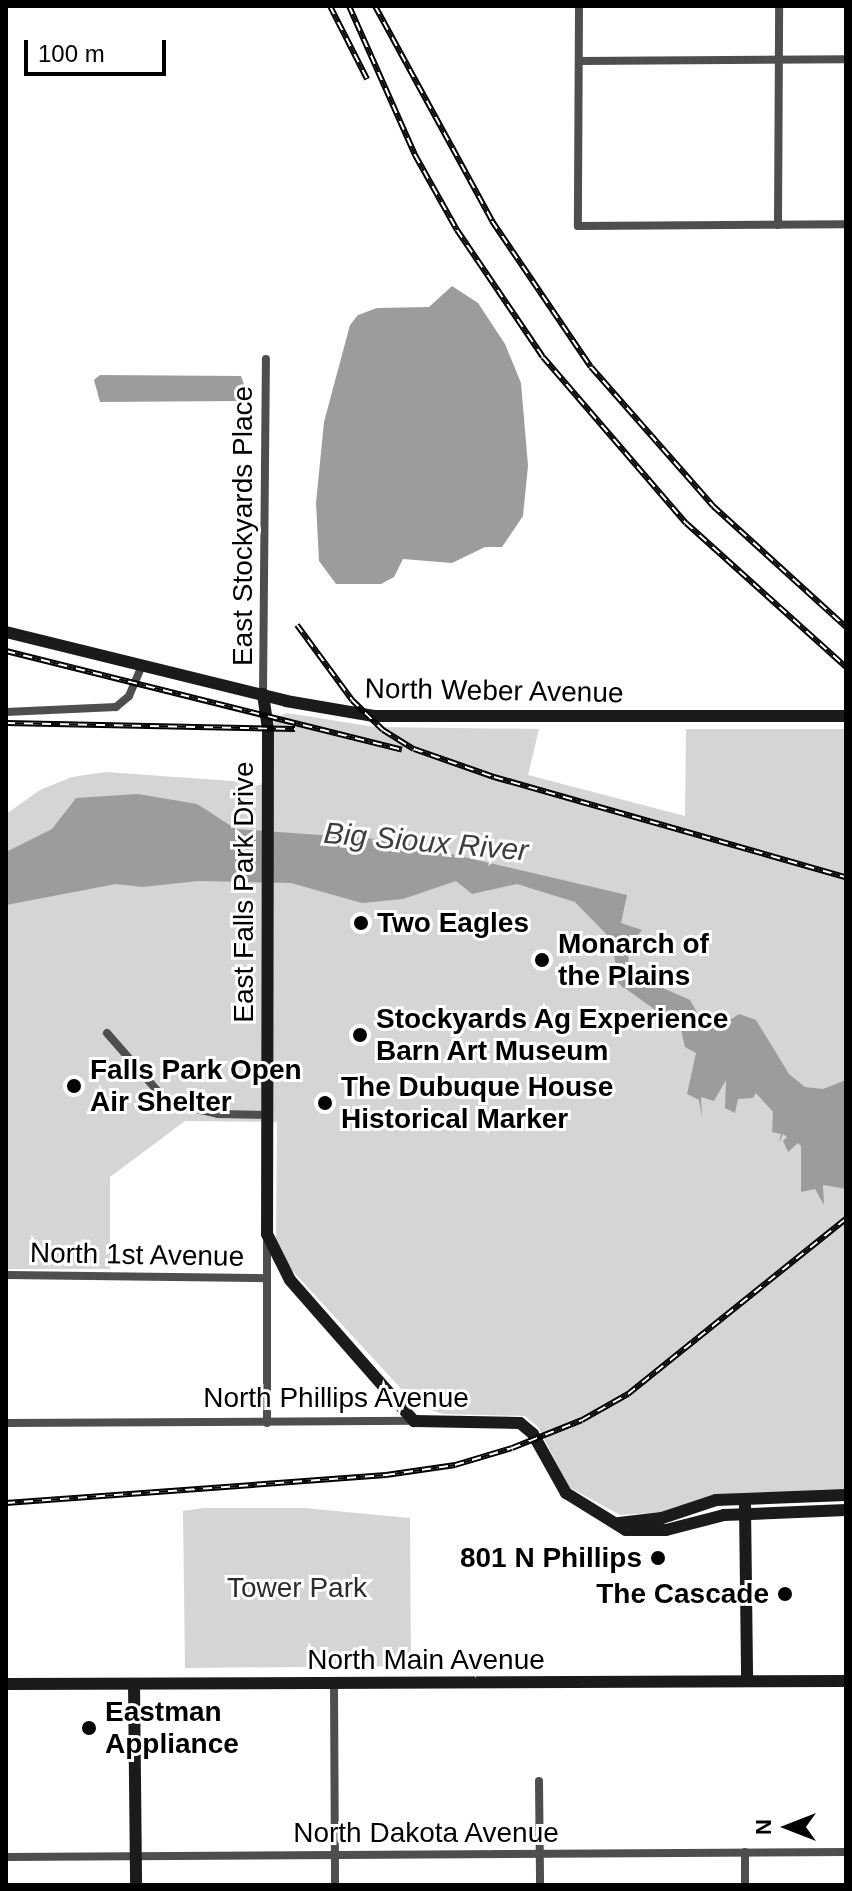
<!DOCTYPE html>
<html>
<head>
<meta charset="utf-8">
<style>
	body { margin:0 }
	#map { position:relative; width:852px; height:1891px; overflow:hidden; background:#fff; font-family:Helvetica,sans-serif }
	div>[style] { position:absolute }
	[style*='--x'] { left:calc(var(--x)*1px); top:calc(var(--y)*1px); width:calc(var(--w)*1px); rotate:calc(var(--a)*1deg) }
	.green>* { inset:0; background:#d5d5d5 }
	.water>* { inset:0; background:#9c9c9c }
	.river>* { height:18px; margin:-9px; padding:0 9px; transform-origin:9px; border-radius:9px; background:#9c9c9c }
	.street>* { height:8px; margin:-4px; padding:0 4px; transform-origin:4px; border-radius:4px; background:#4e4e4e }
	.secondary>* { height:12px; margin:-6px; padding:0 6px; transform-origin:6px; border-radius:6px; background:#1b1b1b }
	.rail>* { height:6px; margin-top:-3px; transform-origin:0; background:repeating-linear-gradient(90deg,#fff 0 9px,#000 0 18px); box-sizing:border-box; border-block:2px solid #000 }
	.dots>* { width:22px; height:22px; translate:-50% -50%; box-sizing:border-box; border:4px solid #fff; border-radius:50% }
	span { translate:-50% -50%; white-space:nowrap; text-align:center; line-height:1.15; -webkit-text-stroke:6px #fff; paint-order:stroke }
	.street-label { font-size:28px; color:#000 }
	.poi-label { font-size:28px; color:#000; font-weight:700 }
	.left { translate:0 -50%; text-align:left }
	.right { translate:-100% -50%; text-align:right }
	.park-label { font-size:28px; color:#2c2c2c }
	.water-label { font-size:30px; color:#3d3d3d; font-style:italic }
	.frame { position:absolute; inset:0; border:8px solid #000; pointer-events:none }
	.north { position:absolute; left:748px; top:1787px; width:80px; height:80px; -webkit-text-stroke:6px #fff; paint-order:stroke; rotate:270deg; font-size:22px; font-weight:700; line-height:32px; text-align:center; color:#000 }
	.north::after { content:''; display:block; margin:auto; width:28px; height:36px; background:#000; clip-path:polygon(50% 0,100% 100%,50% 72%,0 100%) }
	.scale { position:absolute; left:24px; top:40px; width:142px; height:36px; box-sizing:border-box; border:4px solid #000; border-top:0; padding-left:10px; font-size:24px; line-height:28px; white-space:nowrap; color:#000; -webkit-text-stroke:6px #fff; paint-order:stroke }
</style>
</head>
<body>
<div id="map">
	<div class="green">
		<div style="clip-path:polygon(287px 713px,375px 727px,539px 729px,528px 775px,685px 816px,686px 729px,846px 729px,846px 1491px,716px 1496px,668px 1512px,620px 1515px,569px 1487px,538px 1427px,525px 1416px,443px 1414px,417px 1406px,288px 1266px,276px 1239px,277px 1122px,185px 1121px,110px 1177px,110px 1269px,6px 1269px,6px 814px,40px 790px,72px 777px,106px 772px,274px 784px,274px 718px)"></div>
		<div style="clip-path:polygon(204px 1508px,304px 1508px,410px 1518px,411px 1666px,185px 1668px,183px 1511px)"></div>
	</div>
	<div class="water">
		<div style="clip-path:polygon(452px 286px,478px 303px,505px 344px,521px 383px,528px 466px,523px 516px,502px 547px,485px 547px,452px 563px,403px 559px,394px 577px,381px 584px,336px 584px,319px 561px,316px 503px,324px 422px,350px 325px,358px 315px,377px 308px,429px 307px)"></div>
		<div style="clip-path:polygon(100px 375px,241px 376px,248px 396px,239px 401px,100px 402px,94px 380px)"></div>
		<div style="clip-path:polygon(138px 794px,197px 804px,236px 829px,391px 840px,627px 895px,621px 923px,642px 930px,628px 947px,629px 973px,690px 1000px,705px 1026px,721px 1026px,739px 1014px,756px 1020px,789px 1074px,805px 1087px,823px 1089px,846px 1080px,846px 1189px,823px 1185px,824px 1205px,815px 1189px,801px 1192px,801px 1146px,798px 1143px,788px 1152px,783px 1141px,787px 1137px,783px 1134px,779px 1143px,781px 1134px,772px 1132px,774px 1089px,759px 1088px,753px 1098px,738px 1099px,735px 1113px,725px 1108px,726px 1080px,714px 1101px,701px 1097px,702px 1118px,699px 1100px,687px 1094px,696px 1053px,685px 1047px,681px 1030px,667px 1023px,666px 1002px,630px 985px,622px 988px,609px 937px,575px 902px,517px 884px,472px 894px,456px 881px,403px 899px,362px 903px,291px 883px,198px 881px,143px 887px,116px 884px,6px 905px,6px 852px,52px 829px,76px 798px)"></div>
	</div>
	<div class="river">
		<div style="--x:626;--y:978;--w:77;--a:35.5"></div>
		<div style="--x:749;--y:1072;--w:58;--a:47.8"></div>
	</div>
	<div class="street">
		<div style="--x:579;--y:6;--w:220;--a:90.3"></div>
		<div style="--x:578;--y:226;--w:268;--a:-0.4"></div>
		<div style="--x:579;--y:61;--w:267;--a:-0.4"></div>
		<div style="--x:778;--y:225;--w:219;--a:-89.7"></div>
		<div style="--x:263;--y:694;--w:335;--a:-89.5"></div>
		<div style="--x:6;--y:712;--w:110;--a:-2.6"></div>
		<div style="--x:116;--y:707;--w:17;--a:-40"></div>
		<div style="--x:129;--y:696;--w:34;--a:-67"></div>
		<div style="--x:107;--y:1033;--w:93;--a:48.9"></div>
		<div style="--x:168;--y:1103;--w:51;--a:12.4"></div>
		<div style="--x:218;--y:1114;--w:49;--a:1.2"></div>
		<div style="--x:6;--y:1275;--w:261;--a:0.7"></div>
		<div style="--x:6;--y:1423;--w:408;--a:-0.3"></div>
		<div style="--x:267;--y:1423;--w:183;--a:-90"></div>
		<div style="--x:334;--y:1685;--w:200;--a:89.7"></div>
		<div style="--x:539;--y:1781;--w:104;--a:89.4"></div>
		<div style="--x:745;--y:1852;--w:33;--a:90"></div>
		<div style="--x:6;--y:1857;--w:840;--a:-0.34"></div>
	</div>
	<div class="secondary">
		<div style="--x:6;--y:632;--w:288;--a:13.8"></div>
		<div style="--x:286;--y:701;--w:89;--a:9.7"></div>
		<div style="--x:374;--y:716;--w:472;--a:0"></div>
		<div style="--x:263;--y:694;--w:34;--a:82"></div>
		<div style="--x:268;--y:728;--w:506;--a:90.11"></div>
		<div style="--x:267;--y:1234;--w:51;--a:63.4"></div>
		<div style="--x:290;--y:1280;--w:188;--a:48.7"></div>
		<div style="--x:414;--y:1421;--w:106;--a:1.1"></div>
		<div style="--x:520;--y:1423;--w:17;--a:40"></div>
		<div style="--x:533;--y:1434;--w:68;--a:60.8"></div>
		<div style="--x:566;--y:1493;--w:70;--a:31.7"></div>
		<div style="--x:626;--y:1530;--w:40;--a:0"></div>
		<div style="--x:666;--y:1530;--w:60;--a:-14.5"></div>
		<div style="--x:724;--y:1515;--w:122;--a:-2.3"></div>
		<div style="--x:745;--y:1506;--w:175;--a:89.3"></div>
		<div style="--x:619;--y:1523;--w:43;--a:-6.6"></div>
		<div style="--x:662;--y:1518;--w:57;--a:-18.4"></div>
		<div style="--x:716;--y:1500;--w:130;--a:-2.2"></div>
		<div style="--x:6;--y:1684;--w:840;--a:-0.2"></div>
		<div style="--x:134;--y:1684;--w:201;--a:89.4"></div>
	</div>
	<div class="rail">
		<div style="--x:330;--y:6;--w:82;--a:63.1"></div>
		<div style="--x:349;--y:6;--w:163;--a:66.1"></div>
		<div style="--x:415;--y:155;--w:86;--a:60.8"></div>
		<div style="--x:457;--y:230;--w:153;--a:55.9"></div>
		<div style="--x:543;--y:357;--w:219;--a:49.3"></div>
		<div style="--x:686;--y:523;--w:215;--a:42"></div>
		<div style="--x:375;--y:6;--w:245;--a:61.4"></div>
		<div style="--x:492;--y:221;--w:176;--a:55.9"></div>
		<div style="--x:591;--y:367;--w:185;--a:48.7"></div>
		<div style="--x:713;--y:506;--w:180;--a:42.3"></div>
		<div style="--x:297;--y:625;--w:93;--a:53.7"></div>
		<div style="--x:352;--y:700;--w:43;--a:44.1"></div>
		<div style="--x:383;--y:730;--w:36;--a:32"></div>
		<div style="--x:414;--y:749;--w:85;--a:19.3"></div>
		<div style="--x:494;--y:777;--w:366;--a:15.9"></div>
		<div style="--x:6;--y:651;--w:408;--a:14"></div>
		<div style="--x:6;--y:723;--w:289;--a:1.2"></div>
		<div style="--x:6;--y:1503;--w:381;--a:-4.2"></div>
		<div style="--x:386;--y:1475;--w:70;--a:-8.2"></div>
		<div style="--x:455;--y:1465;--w:59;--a:-16.6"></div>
		<div style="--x:512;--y:1448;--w:75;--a:-21.8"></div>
		<div style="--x:582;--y:1420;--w:53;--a:-29.5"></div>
		<div style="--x:628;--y:1394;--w:280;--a:-38.8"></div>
	</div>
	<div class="dots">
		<div style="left:361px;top:923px;background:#000"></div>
		<div style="left:542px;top:960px;background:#000"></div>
		<div style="left:360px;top:1035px;background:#000"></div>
		<div style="left:74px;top:1086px;background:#000"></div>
		<div style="left:325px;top:1103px;background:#000"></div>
		<div style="left:658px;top:1558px;background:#000"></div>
		<div style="left:785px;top:1594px;background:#000"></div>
		<div style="left:89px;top:1728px;background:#000"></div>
	</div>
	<div class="street-label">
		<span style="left:243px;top:526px;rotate:-90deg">East Stockyards Place</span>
		<span style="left:494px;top:691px;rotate:1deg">North Weber Avenue</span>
		<span style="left:244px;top:892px;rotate:-90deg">East Falls Park Drive</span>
		<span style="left:137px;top:1255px;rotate:1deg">North 1st Avenue</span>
		<span style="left:336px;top:1398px">North Phillips Avenue</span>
		<span style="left:426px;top:1660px">North Main Avenue</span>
		<span style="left:426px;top:1833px">North Dakota Avenue</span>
	</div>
	<div class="poi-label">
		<span class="left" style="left:377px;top:923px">Two Eagles</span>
		<span class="left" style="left:558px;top:960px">Monarch of<br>the Plains</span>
		<span class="left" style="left:376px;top:1035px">Stockyards Ag Experience<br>Barn Art Museum</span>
		<span class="left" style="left:90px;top:1086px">Falls Park Open<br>Air Shelter</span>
		<span class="left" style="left:341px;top:1103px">The Dubuque House<br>Historical Marker</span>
		<span class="right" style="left:642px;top:1558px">801 N Phillips</span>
		<span class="right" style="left:769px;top:1594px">The Cascade</span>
		<span class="left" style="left:105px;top:1728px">Eastman<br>Appliance</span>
	</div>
	<div class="park-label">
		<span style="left:297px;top:1588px">Tower Park</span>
	</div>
	<div class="water-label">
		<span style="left:426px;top:842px;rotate:5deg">Big Sioux River</span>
	</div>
	<div class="frame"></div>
	<div class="north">N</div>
	<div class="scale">100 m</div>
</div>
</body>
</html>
